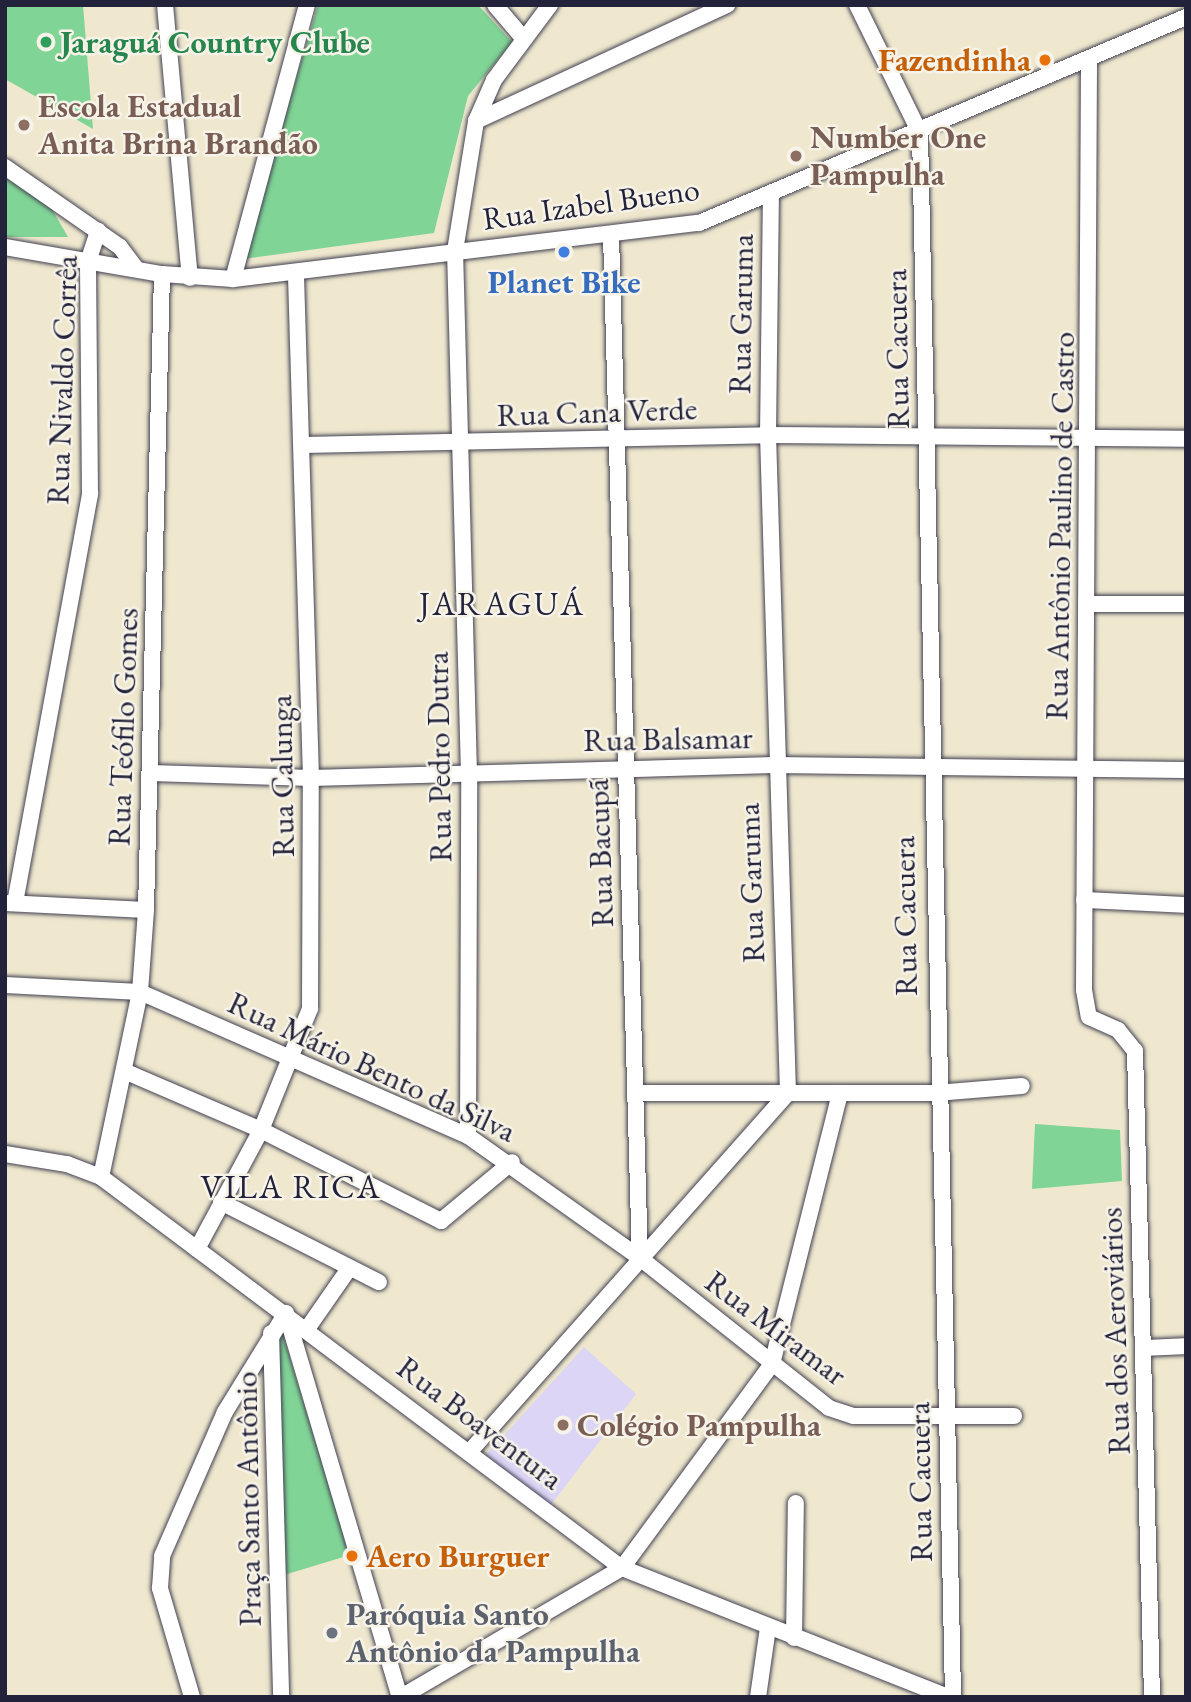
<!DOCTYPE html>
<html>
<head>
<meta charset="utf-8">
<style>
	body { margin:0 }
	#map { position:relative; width:1191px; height:1702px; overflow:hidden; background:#efe8cf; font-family:"EB Garamond",serif }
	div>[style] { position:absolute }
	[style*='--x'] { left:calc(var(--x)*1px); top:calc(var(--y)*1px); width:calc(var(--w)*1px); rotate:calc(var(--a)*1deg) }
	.built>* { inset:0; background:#dcd5f6 }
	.green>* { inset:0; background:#80d496 }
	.roads { filter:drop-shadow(0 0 2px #414051) drop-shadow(0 0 2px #414051) }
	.minor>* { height:16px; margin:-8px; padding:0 8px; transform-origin:8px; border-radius:8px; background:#fff }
	.dots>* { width:19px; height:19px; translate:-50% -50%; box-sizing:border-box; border:4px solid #f7f3e8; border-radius:50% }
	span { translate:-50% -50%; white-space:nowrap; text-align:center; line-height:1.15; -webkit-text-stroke:5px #f7f3e8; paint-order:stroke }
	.leisure-label { font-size:32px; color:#27864d; font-weight:700 }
	.left { translate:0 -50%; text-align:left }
	.food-label { font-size:32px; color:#c56008; font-weight:700 }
	.right { translate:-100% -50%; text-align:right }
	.education-label { font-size:32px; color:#785e54; font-weight:700 }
	.street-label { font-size:32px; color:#22223b }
	.shop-label { font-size:32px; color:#366cbe; font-weight:700 }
	.worship-label { font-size:32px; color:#5b616d; font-weight:700 }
	.neighbourhood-label { font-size:33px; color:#22223b; letter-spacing:2px }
	.frame { position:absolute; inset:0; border:7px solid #22223b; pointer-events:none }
</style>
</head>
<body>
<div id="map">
	<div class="built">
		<div style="clip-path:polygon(584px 1347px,636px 1394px,550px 1506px,485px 1456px)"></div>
	</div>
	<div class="green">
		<div style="clip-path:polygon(5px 5px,83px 5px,93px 129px,5px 79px)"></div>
		<div style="clip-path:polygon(318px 5px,478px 5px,512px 42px,468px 96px,434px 233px,243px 259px)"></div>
		<div style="clip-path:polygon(5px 174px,49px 204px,68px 237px,5px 237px)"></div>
		<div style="clip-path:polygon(1035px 1124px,1120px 1130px,1122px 1181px,1032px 1189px)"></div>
		<div style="clip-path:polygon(279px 1322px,350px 1555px,284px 1575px)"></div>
	</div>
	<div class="roads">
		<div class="minor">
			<div style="--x:165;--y:5;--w:274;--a:84.8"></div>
			<div style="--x:495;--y:5;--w:43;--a:49.7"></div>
			<div style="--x:857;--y:5;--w:143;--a:63.8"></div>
			<div style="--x:920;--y:133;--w:1564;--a:88.79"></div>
			<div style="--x:1089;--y:63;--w:927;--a:90.31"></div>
			<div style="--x:1084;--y:990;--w:27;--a:80"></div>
			<div style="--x:1089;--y:1017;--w:32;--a:24"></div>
			<div style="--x:1118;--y:1030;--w:27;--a:51"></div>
			<div style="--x:1135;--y:1051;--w:646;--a:88.49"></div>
			<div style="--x:476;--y:121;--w:277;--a:-24.8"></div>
			<div style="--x:5;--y:167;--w:140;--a:34.8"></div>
			<div style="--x:120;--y:247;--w:25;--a:53"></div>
			<div style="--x:611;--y:235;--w:1023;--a:88.38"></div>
			<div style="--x:5;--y:247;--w:159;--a:9.8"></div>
			<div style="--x:162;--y:274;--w:71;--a:4"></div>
			<div style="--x:233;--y:279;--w:469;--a:-6.9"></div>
			<div style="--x:699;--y:223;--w:529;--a:-22.93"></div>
			<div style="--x:233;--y:279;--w:284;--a:-74.9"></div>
			<div style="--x:303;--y:445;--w:465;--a:-1.2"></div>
			<div style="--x:768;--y:435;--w:418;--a:0.5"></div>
			<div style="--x:1090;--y:604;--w:96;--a:0"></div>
			<div style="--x:151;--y:773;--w:160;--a:1.8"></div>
			<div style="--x:311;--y:778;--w:463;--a:-1.6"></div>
			<div style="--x:774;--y:765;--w:412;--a:0.7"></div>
			<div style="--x:1084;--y:900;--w:102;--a:2.8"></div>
			<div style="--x:5;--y:903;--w:141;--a:2.8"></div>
			<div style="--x:15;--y:903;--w:416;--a:-79.6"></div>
			<div style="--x:90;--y:494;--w:232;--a:-90.5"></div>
			<div style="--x:88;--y:262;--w:33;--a:-72"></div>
			<div style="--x:5;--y:985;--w:135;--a:3"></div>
			<div style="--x:140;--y:992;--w:358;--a:23.7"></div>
			<div style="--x:468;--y:1136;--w:211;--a:35.3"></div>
			<div style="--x:640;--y:1258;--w:241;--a:38.4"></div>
			<div style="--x:829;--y:1408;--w:26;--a:18"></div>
			<div style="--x:854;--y:1416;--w:160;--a:0"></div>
			<div style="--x:124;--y:1071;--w:149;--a:23.3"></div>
			<div style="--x:261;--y:1130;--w:202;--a:26.8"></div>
			<div style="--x:441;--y:1221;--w:92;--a:-39.7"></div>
			<div style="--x:635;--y:1093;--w:301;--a:0"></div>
			<div style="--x:936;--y:1093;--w:86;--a:-4.7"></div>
			<div style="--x:468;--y:1136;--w:362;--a:-89.8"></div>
			<div style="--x:469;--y:774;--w:523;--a:-91.53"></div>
			<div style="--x:455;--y:251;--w:132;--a:-80.8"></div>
			<div style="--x:476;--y:121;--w:45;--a:-66.3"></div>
			<div style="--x:494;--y:80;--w:94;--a:-53.3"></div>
			<div style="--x:5;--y:1154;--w:63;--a:9.2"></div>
			<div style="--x:67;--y:1164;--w:36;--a:21"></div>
			<div style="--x:101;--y:1177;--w:651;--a:36.89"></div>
			<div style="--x:622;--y:1568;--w:350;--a:21.6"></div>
			<div style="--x:101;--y:1177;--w:189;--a:-78.1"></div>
			<div style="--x:140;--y:992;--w:82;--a:-85.8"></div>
			<div style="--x:146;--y:910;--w:636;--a:-88.56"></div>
			<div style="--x:221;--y:1202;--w:177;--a:26.9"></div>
			<div style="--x:197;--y:1249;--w:135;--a:-61.7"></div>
			<div style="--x:261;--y:1130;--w:131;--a:-68"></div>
			<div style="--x:310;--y:1009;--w:231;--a:-89.8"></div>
			<div style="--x:311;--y:778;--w:502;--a:-91.71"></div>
			<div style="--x:286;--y:1313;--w:401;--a:73.5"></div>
			<div style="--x:307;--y:1329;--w:72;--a:-55.2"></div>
			<div style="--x:271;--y:1333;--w:364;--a:88.4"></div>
			<div style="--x:1144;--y:1348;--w:42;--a:-2.7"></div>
			<div style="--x:472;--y:1449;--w:476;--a:-48.4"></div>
			<div style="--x:788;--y:1093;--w:658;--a:-91.74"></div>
			<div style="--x:768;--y:435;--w:241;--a:-89.3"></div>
			<div style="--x:794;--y:1638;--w:135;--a:-89.2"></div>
			<div style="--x:192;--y:1697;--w:114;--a:-106.4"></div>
			<div style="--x:160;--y:1588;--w:32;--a:-86"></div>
			<div style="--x:162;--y:1556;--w:157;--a:-66.4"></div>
			<div style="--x:225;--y:1412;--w:116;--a:-58.4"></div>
			<div style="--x:401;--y:1697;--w:256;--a:-30.3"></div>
			<div style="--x:622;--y:1568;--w:253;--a:-53.7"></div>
			<div style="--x:772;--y:1364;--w:279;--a:-75.9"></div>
			<div style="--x:758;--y:1697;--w:70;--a:-81.8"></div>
		</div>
	</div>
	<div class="dots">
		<div style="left:46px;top:42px;background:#2e9e5b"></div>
		<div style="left:1045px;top:60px;background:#e8710a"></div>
		<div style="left:24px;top:125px;background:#8d6e63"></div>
		<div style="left:796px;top:156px;background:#8d6e63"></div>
		<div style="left:564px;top:252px;background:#3f7fe0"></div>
		<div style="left:563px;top:1425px;background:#8d6e63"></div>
		<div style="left:352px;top:1556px;background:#e8710a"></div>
		<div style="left:332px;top:1633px;background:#6b7280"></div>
	</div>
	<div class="leisure-label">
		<span class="left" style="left:60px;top:42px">Jaraguá Country Clube</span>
	</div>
	<div class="food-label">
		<span class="right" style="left:1031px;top:60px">Fazendinha</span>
		<span class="left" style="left:366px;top:1556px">Aero Burguer</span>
	</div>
	<div class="education-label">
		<span class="left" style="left:38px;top:125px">Escola Estadual<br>Anita Brina Brandão</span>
		<span class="left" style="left:810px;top:156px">Number One<br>Pampulha</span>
		<span class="left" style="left:577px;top:1425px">Colégio Pampulha</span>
	</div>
	<div class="street-label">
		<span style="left:591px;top:204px;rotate:-8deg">Rua Izabel Bueno</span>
		<span style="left:741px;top:314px;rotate:-89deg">Rua Garuma</span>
		<span style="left:897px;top:349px;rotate:-91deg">Rua Cacuera</span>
		<span style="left:62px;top:380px;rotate:-88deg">Rua Nivaldo Corrêa</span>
		<span style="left:597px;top:412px;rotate:-2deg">Rua Cana Verde</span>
		<span style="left:1060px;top:526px;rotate:-89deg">Rua Antônio Paulino de Castro</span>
		<span style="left:123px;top:727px;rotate:-88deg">Rua Teófilo Gomes</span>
		<span style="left:668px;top:739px;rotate:-1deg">Rua Balsamar</span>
		<span style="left:439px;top:757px;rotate:-91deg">Rua Pedro Dutra</span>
		<span style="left:282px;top:776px;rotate:-91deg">Rua Calunga</span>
		<span style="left:600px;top:853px;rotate:-92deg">Rua Bacupã</span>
		<span style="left:751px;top:883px;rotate:-92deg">Rua Garuma</span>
		<span style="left:905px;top:916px;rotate:-91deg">Rua Cacuera</span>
		<span style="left:372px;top:1067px;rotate:25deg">Rua Mário Bento da Silva</span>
		<span style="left:776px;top:1328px;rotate:37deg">Rua Miramar</span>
		<span style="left:1115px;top:1331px;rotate:-92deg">Rua dos Aeroviários</span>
		<span style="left:480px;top:1423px;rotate:37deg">Rua Boaventura</span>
		<span style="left:920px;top:1482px;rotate:-91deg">Rua Cacuera</span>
		<span style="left:248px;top:1499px;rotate:-91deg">Praça Santo Antônio</span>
	</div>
	<div class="shop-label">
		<span style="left:564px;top:282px">Planet Bike</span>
	</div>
	<div class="worship-label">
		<span class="left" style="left:346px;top:1633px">Paróquia Santo<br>Antônio da Pampulha</span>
	</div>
	<div class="neighbourhood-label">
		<span style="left:502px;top:604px">JARAGUÁ</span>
		<span style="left:291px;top:1187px">VILA RICA</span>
	</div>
	<div class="frame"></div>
</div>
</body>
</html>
